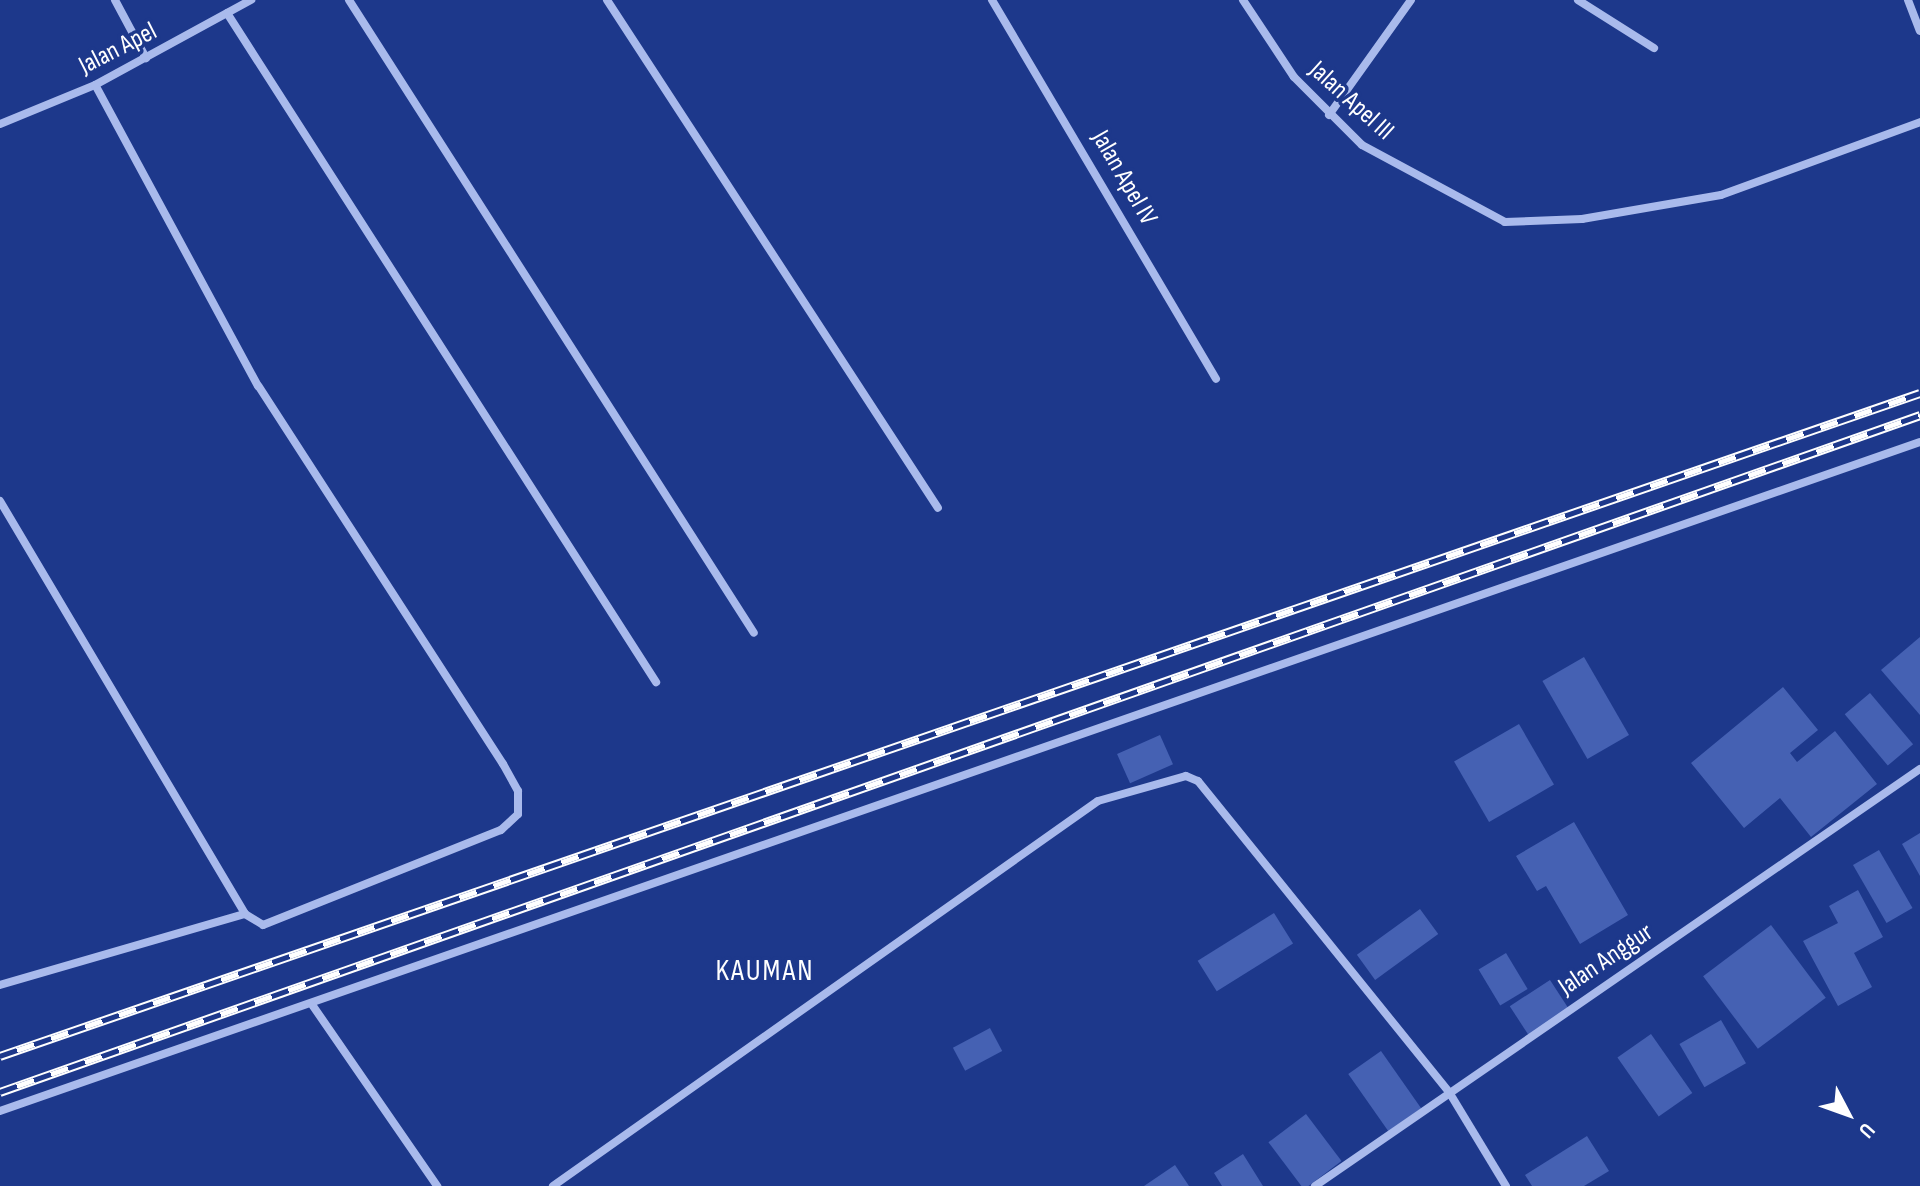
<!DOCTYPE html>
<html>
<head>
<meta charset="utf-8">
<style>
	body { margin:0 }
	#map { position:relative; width:1920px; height:1186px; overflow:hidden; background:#1d388b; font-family:"Sofia Sans Condensed",sans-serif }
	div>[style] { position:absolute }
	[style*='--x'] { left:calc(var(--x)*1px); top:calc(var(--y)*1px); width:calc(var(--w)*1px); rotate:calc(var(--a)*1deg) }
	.building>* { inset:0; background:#4561b3; transform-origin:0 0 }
	.minor>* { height:8px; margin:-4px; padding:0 4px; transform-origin:4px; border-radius:4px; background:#a9baec }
	.rail>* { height:9px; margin-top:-4.5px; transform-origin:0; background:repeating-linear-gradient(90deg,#1d388b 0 18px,#fff 0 36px); box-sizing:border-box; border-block:2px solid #fff }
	span { translate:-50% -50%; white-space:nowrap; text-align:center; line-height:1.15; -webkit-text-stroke:7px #1d388b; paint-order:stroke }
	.street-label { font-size:26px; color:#fff }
	.quarter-label { font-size:30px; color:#fff; letter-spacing:2px }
	.north { position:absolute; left:1808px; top:1074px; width:80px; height:80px; -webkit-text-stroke:6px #1d388b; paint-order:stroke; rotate:131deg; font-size:22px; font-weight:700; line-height:32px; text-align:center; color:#fff }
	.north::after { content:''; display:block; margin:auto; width:28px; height:36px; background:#fff; clip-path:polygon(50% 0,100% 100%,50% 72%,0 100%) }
</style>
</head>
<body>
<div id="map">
	<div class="building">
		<div style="clip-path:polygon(1920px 637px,1920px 715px,1881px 670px)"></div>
		<div style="left:1584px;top:657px;width:90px;height:48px;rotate:60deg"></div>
		<div style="clip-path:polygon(1783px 687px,1818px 730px,1790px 753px,1797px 762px,1835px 731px,1877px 784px,1811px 837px,1780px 798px,1744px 828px,1691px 763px)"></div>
		<div style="left:1870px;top:693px;width:67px;height:33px;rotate:50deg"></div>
		<div style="left:1519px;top:724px;width:70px;height:75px;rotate:60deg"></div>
		<div style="left:1160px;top:735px;width:32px;height:47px;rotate:66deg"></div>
		<div style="clip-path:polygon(1574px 822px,1628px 915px,1580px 944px,1546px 886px,1537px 891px,1516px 856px)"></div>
		<div style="clip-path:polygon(1920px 833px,1920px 876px,1902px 844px)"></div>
		<div style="left:1879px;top:850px;width:67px;height:30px;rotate:60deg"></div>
		<div style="clip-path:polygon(1858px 890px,1883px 937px,1854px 953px,1872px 987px,1838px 1006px,1803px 941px,1838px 923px,1829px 906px)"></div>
		<div style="left:1420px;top:909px;width:31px;height:78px;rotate:54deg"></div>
		<div style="left:1274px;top:913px;width:36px;height:90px;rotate:58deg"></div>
		<div style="left:1771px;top:925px;width:91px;height:85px;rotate:53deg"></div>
		<div style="left:1506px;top:953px;width:42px;height:32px;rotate:59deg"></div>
		<div style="left:1550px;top:980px;width:35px;height:48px;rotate:57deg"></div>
		<div style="left:1721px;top:1020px;width:50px;height:48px;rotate:60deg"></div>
		<div style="left:990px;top:1028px;width:26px;height:42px;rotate:62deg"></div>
		<div style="left:1651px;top:1034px;width:72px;height:41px;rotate:55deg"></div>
		<div style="left:1381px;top:1051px;width:70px;height:40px;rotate:55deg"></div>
		<div style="left:1306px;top:1114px;width:59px;height:47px;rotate:53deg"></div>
		<div style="clip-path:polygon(1587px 1136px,1609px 1171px,1584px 1186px,1532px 1186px,1525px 1175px)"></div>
		<div style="clip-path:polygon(1243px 1154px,1263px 1186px,1222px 1186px,1214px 1173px)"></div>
		<div style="clip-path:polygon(1175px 1165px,1189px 1186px,1144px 1186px)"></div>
	</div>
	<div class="minor">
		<div style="--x:115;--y:0;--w:66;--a:61.9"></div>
		<div style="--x:349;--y:0;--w:751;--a:57.39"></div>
		<div style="--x:607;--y:0;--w:606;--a:56.91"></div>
		<div style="--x:992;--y:0;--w:440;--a:59.4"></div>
		<div style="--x:1243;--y:0;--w:92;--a:56.5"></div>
		<div style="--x:1294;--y:77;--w:96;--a:45"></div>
		<div style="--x:1362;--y:145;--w:162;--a:28.3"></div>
		<div style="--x:1505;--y:222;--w:77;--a:-2.2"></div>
		<div style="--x:1582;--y:219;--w:141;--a:-9.8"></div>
		<div style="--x:1721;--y:195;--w:212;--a:-20.1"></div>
		<div style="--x:1578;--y:0;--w:90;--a:32.3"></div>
		<div style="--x:1908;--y:0;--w:33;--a:69"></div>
		<div style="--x:227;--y:13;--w:795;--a:57.33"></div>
		<div style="--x:1329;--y:115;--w:141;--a:-54.5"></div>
		<div style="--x:0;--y:124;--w:103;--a:-22.3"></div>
		<div style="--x:95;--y:85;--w:178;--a:-28.6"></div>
		<div style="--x:0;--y:501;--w:480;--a:59.3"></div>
		<div style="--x:245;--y:914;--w:21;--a:31"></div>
		<div style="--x:263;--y:925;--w:256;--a:-21.8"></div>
		<div style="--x:501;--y:830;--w:23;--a:-43"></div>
		<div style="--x:518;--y:814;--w:23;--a:-90"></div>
		<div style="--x:518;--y:791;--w:31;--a:-119"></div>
		<div style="--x:503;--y:764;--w:450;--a:-122.9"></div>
		<div style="--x:258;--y:386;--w:342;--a:-118.4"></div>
		<div style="--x:0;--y:985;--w:255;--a:-16.2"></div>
		<div style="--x:313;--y:1006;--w:219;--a:55.4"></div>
		<div style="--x:0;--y:1111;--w:2033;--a:-19.21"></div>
		<div style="--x:553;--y:1186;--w:667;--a:-35.24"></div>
		<div style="--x:1098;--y:801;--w:91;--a:-15.9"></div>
		<div style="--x:1186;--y:776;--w:13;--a:23"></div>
		<div style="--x:1198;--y:781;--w:400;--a:51.1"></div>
		<div style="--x:1449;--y:1092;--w:110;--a:58.8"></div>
		<div style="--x:1315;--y:1186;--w:735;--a:-34.58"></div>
	</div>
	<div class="rail">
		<div style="--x:0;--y:1056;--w:2031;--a:-19.05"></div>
		<div style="--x:0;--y:1092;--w:2036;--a:-19.42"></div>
	</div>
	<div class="street-label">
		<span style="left:118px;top:49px;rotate:-27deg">Jalan Apel</span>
		<span style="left:1351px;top:101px;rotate:42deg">Jalan Apel III</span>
		<span style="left:1124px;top:178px;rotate:60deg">Jalan Apel IV</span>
		<span style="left:1606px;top:960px;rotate:-34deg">Jalan Anggur</span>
	</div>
	<div class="quarter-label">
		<span style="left:765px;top:971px">KAUMAN</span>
	</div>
	<div class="north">U</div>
</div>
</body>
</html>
